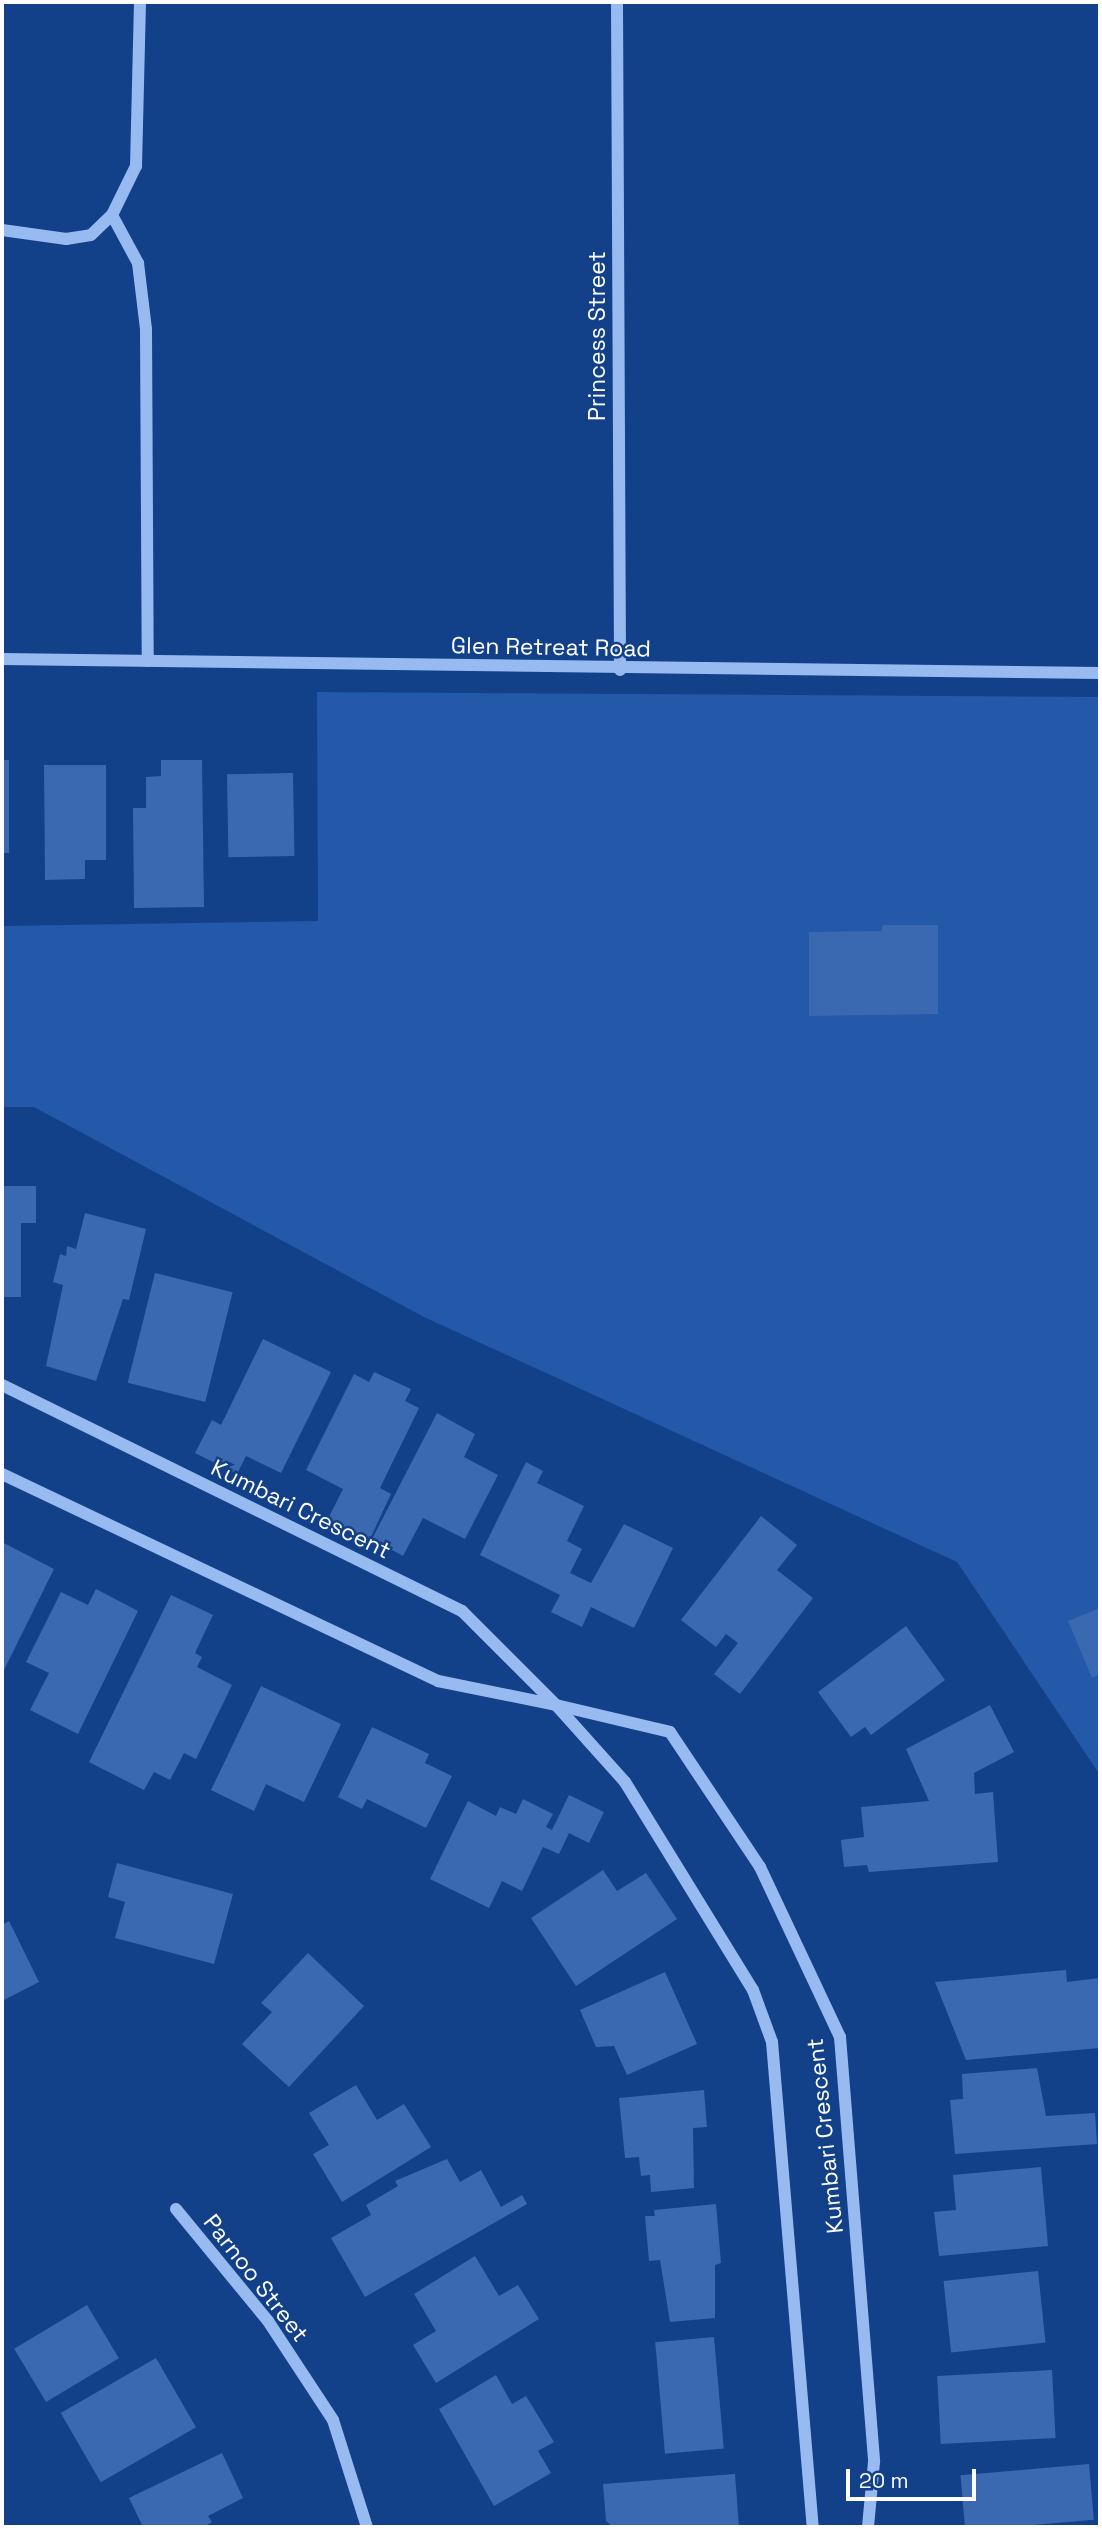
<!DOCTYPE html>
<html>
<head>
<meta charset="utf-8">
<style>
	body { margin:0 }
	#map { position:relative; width:1102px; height:2529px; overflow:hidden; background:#124089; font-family:"Space Grotesk",sans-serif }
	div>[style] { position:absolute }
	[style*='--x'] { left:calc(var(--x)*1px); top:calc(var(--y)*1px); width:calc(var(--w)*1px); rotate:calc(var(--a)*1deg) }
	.green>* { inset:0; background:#2458a8 }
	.building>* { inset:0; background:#3a69b2; transform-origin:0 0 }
	.minor>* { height:12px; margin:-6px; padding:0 6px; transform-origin:6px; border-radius:6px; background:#97bbf0 }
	span { translate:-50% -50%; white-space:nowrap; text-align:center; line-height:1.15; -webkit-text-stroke:5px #124089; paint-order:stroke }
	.street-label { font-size:23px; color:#fff }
	.frame { position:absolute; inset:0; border:4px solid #fff; pointer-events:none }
	.scale { position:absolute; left:846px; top:2469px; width:130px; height:32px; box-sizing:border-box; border:4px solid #fff; border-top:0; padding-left:9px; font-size:21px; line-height:24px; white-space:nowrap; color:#fff; -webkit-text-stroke:5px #124089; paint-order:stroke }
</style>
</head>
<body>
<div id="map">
	<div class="green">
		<div style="clip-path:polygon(317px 692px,1100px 697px,1100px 1775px,957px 1562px,424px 1317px,34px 1107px,2px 1107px,2px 926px,318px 921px)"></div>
	</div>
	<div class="building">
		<div style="left:2px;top:760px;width:7px;height:93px"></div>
		<div style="clip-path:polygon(161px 760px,202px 760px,204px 907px,134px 908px,133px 808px,146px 808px,146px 777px,161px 776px)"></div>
		<div style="clip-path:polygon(44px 765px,106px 765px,106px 860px,85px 860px,85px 879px,45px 880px)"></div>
		<div style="left:293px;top:773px;width:83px;height:66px;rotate:89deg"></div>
		<div style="clip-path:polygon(883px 925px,938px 925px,938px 1014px,809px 1016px,809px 932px,881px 931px)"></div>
		<div style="clip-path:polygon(2px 1186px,36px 1186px,36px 1223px,21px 1223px,21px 1297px,2px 1297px)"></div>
		<div style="clip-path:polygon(85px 1213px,146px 1229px,129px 1300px,123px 1299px,96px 1381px,46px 1366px,63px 1285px,53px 1282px,60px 1254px,66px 1256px,67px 1246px,76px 1249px)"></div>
		<div style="left:155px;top:1273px;width:80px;height:113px;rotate:14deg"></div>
		<div style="clip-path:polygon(263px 1339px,331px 1372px,281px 1473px,246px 1456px,237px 1474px,195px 1453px,212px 1420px,221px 1425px)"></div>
		<div style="clip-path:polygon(374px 1372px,411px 1389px,405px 1401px,419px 1408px,380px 1488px,391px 1494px,370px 1539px,328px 1519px,343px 1489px,306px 1470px,354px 1374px,369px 1382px)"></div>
		<div style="clip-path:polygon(437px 1413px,475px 1434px,464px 1457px,498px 1475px,465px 1539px,423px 1518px,403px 1556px,372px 1539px)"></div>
		<div style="clip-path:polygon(526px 1462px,543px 1471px,537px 1483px,584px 1506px,567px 1541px,582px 1549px,570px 1573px,591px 1583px,624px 1524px,673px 1548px,634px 1628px,591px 1607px,582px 1627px,551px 1612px,560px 1595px,480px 1555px)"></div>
		<div style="clip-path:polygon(761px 1516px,797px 1545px,777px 1570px,813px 1598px,740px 1694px,714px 1674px,738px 1643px,726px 1634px,716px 1647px,681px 1620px)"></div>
		<div style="clip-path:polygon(2px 1542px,54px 1569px,2px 1674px)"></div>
		<div style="clip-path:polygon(96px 1589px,138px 1611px,78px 1734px,30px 1710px,49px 1673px,26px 1662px,61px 1592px,88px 1605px)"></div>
		<div style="clip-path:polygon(171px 1595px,213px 1615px,195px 1653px,202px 1657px,197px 1667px,232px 1685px,196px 1759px,184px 1753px,170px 1780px,154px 1772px,144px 1790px,89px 1762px)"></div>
		<div style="clip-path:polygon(1100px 1608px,1100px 1674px,1092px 1678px,1068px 1621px)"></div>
		<div style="clip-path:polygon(906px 1626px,945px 1680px,871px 1735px,865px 1727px,851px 1737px,818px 1692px)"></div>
		<div style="clip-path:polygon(261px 1686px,341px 1724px,304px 1802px,266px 1784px,254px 1811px,211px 1790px)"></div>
		<div style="clip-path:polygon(990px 1705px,1014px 1752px,974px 1773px,975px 1794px,993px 1792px,998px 1862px,869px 1872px,867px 1865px,844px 1867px,841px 1840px,864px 1837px,861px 1807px,929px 1801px,906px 1749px)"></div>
		<div style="clip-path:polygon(372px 1727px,429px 1754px,425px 1763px,452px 1776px,426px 1828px,367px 1799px,362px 1809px,338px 1797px)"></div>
		<div style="clip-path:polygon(569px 1795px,604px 1812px,589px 1843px,569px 1833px,559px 1854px,543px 1847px,522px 1891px,502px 1881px,489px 1908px,430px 1879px,468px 1801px,496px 1816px,500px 1807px,516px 1814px,523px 1799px,553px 1814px,546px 1827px,552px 1830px)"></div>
		<div style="clip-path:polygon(117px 1863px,233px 1894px,214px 1964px,115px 1938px,125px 1902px,108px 1897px)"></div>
		<div style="clip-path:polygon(603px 1870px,617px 1891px,646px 1873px,677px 1919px,576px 1986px,531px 1918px)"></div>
		<div style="clip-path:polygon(9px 1921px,39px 1982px,2px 2001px,2px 1925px)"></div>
		<div style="clip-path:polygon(308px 1953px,364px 2006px,289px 2087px,242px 2044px,272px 2012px,261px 2003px)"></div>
		<div style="clip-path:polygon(1066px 1970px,1067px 1982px,1099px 1978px,1100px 2048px,966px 2060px,935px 1982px)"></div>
		<div style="clip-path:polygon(665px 1972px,697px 2044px,627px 2075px,614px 2046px,596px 2047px,580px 2010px)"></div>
		<div style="clip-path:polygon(1037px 2068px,1046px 2116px,1095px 2113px,1097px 2144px,955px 2154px,950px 2100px,963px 2099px,962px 2074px)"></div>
		<div style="clip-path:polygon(356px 2085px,377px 2120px,404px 2104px,431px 2147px,342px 2202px,313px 2154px,329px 2145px,309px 2113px)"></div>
		<div style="clip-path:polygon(704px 2090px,707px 2127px,693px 2128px,694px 2188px,651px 2192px,650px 2175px,641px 2176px,639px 2157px,625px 2158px,619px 2098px)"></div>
		<div style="clip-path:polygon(447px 2159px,460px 2182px,481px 2170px,501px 2207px,522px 2195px,527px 2204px,365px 2297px,331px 2238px,371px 2215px,366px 2205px,398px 2186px,395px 2181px)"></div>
		<div style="clip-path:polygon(1041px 2167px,1048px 2246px,939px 2256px,934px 2212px,956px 2210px,953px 2175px)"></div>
		<div style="clip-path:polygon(716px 2204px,721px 2263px,715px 2265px,715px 2318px,670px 2322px,660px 2260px,649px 2261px,645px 2216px,655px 2216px,654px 2210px)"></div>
		<div style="clip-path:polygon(475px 2256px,499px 2296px,518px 2285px,539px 2319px,436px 2383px,413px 2345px,436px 2331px,414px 2294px)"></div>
		<div style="left:1038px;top:2271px;width:72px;height:95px;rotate:84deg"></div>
		<div style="left:87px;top:2305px;width:62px;height:85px;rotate:59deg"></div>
		<div style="left:714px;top:2337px;width:112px;height:59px;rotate:85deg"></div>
		<div style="left:156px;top:2358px;width:80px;height:110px;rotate:60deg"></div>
		<div style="left:1052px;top:2370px;width:68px;height:115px;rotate:87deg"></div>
		<div style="clip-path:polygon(496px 2375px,512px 2404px,526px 2396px,554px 2442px,538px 2451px,551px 2473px,494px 2506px,439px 2409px)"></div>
		<div style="clip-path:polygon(222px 2453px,243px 2498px,208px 2516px,212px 2522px,204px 2527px,143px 2527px,129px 2498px)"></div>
		<div style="left:1089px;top:2464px;width:56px;height:129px;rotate:85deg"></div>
		<div style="clip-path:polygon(735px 2474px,739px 2527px,613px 2527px,606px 2521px,603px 2484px)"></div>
	</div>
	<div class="minor">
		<div style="--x:617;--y:2;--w:668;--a:89.74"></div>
		<div style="--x:112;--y:215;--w:55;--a:61.6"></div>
		<div style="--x:138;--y:263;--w:66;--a:83.1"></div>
		<div style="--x:146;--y:329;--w:332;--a:89.7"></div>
		<div style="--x:2;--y:230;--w:65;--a:8"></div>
		<div style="--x:66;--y:239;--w:25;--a:-9"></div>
		<div style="--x:91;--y:235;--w:29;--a:-44"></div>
		<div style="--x:112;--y:215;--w:55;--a:-63.9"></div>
		<div style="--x:136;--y:166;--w:164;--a:-88.6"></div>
		<div style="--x:2;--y:659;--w:1098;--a:0.73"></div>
		<div style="--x:2;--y:1385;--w:513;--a:26.17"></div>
		<div style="--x:462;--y:1611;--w:133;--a:45"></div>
		<div style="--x:556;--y:1705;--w:117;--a:13.3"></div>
		<div style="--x:670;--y:1732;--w:162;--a:56.3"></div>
		<div style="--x:760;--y:1867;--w:188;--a:64.8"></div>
		<div style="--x:840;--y:2037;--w:426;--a:85.4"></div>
		<div style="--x:874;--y:2462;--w:65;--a:95.3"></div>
		<div style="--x:2;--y:1474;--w:483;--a:25.4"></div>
		<div style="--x:438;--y:1681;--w:120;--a:11.5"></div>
		<div style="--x:556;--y:1705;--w:103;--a:48.1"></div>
		<div style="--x:625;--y:1782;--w:244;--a:58.4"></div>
		<div style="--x:753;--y:1990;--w:55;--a:69.9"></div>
		<div style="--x:772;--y:2042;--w:487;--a:85.2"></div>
		<div style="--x:176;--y:2209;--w:145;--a:50.6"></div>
		<div style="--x:268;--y:2321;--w:118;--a:56.7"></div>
		<div style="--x:333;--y:2420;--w:112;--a:72.4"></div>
	</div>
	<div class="street-label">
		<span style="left:597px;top:336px;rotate:-90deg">Princess Street</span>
		<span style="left:551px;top:647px;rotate:1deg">Glen Retreat Road</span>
		<span style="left:301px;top:1509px;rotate:26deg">Kumbari Crescent</span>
		<span style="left:825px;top:2136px;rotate:-96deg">Kumbari Crescent</span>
		<span style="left:256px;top:2278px;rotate:52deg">Parnoo Street</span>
	</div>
	<div class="frame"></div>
	<div class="scale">20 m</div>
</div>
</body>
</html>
